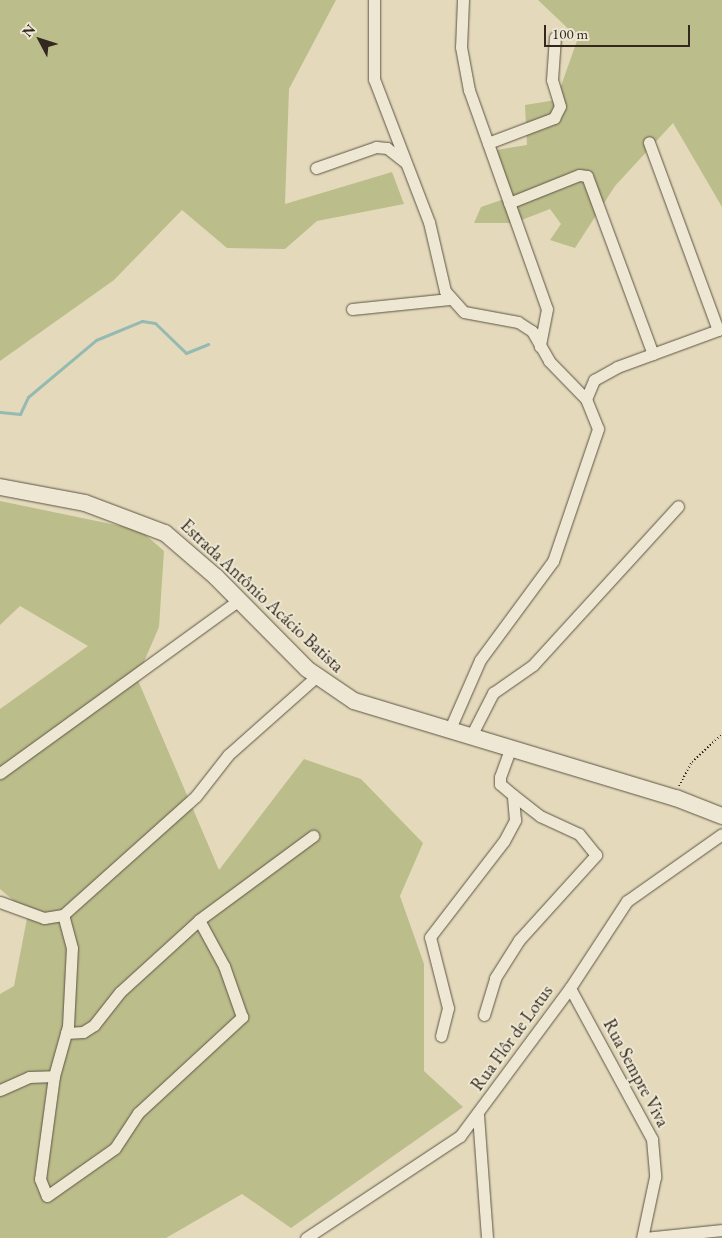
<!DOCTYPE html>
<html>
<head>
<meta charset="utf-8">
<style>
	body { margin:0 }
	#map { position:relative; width:722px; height:1238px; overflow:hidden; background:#e4dabb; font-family:"EB Garamond",serif }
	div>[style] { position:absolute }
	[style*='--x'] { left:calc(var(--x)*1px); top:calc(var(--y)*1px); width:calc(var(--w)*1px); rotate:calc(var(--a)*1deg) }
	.green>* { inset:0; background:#bbbd8b }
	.stream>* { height:3px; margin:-1.5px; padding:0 1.5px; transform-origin:1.5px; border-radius:1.5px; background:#95bab2 }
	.path>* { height:2px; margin-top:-1px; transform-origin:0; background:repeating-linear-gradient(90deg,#32281f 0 1px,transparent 0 3.5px) }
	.roads { filter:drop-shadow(0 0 1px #5e5446) drop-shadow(0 0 1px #5e5446) }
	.street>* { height:11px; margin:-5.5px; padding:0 5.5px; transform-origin:5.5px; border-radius:5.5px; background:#ede7d3 }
	.secondary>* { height:16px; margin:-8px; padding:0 8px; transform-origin:8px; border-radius:8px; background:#ede7d3 }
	span { translate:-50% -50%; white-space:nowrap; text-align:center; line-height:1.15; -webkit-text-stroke:4px #ede7d3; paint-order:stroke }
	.street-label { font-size:18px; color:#32281f }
	.north { position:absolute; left:15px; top:15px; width:50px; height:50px; -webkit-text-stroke:4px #ede7d3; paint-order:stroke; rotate:310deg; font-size:14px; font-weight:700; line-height:20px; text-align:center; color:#32281f }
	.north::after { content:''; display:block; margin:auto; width:18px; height:22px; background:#32281f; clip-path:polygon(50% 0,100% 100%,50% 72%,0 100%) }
	.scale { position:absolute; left:544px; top:25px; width:146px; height:22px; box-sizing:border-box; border:2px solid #32281f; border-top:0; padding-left:6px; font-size:15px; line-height:18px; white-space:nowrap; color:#32281f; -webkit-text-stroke:4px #ede7d3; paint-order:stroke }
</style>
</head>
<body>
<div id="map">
	<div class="green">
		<div style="clip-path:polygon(0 0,336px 0,289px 89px,285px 204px,392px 172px,404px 204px,317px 221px,285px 249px,227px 248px,182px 210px,114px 280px,0 361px)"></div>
		<div style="clip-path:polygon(538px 0,722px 0,722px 207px,673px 123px,615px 186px,575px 248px,550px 240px,561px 224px,550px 209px,514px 223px,474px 223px,481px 207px,510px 197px,496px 150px,527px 145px,525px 105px,556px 100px,578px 38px)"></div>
		<div style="clip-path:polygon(0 501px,140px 530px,164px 551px,159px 627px,137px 678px,219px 870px,304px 759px,361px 779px,423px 843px,400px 896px,424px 964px,424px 1071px,463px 1107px,291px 1228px,242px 1194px,166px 1238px,0 1238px,0 994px,14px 986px,28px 913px,0 889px,0 709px,88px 646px,20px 606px,0 625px)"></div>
	</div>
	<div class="stream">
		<div style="--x:0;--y:412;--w:20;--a:6"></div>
		<div style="--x:20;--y:414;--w:19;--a:-65"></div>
		<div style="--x:28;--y:397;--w:89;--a:-40"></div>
		<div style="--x:96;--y:340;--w:50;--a:-22.4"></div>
		<div style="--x:142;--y:321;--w:13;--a:9"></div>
		<div style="--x:155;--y:323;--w:43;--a:44.1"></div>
		<div style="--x:186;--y:353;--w:24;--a:-22"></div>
	</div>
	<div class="path">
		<div style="--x:679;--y:786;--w:27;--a:-62"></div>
		<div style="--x:692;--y:762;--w:41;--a:-43"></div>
	</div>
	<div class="roads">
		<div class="street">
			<div style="--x:374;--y:0;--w:79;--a:90"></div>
			<div style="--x:374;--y:79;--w:153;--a:69"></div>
			<div style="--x:429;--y:222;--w:71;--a:76.9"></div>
			<div style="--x:445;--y:291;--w:28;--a:48"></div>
			<div style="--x:464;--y:312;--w:55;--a:10.5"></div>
			<div style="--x:518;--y:322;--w:17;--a:33"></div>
			<div style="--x:532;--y:331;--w:34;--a:60"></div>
			<div style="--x:549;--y:361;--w:53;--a:45.8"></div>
			<div style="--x:586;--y:399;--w:32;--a:68"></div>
			<div style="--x:598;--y:429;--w:139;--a:108.8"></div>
			<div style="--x:553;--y:561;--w:123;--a:126.4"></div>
			<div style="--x:480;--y:660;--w:77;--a:113.6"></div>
			<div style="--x:463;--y:0;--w:47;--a:92.4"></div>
			<div style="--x:461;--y:47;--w:44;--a:79.5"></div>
			<div style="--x:469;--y:90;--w:232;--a:70.4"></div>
			<div style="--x:547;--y:309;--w:38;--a:101"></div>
			<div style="--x:488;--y:143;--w:71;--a:-20.7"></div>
			<div style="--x:554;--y:118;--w:13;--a:-63"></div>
			<div style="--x:560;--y:106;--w:27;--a:-107"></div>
			<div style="--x:552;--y:80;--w:43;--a:-86"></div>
			<div style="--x:316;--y:168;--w:64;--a:-19.3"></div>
			<div style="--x:376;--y:147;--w:11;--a:5"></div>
			<div style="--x:387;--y:148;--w:23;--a:38"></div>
			<div style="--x:509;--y:203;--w:75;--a:-21.8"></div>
			<div style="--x:579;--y:175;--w:8;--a:7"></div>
			<div style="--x:587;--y:176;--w:190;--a:69.7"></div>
			<div style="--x:352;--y:309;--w:98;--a:-5.9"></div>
			<div style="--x:586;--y:399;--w:21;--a:-67"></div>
			<div style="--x:594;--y:380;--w:26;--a:-29"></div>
			<div style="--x:617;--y:367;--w:108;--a:-20.1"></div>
			<div style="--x:718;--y:330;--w:200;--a:-110.2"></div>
			<div style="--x:470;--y:738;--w:51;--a:-62.9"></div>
			<div style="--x:493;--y:693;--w:49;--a:-35"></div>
			<div style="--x:533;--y:665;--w:215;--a:-47.6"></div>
			<div style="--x:0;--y:773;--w:295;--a:-35.9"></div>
			<div style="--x:0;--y:902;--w:47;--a:20"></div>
			<div style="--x:44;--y:918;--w:19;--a:-9"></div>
			<div style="--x:63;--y:915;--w:178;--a:-41.8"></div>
			<div style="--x:196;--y:796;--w:52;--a:-52"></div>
			<div style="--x:228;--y:755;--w:118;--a:-41.6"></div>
			<div style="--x:570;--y:988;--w:172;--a:61.5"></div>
			<div style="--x:652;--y:1139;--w:38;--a:85"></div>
			<div style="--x:655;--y:1177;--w:62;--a:102"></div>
			<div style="--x:484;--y:1015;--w:39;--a:-73"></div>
			<div style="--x:495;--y:978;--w:45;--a:-57.7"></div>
			<div style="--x:519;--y:940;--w:115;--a:-47.8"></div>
			<div style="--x:596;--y:855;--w:27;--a:-129"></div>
			<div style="--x:579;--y:834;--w:43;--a:-155.2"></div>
			<div style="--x:540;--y:816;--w:34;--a:-142"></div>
			<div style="--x:66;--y:1033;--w:17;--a:-3"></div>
			<div style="--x:83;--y:1032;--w:13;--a:-32"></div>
			<div style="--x:94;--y:1025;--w:42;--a:-51.8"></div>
			<div style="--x:120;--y:992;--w:107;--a:-42.3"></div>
			<div style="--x:199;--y:920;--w:142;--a:-36.4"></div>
			<div style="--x:441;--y:1036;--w:29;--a:-76"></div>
			<div style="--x:448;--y:1008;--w:73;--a:-104.2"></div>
			<div style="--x:430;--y:937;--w:121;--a:-52.4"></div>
			<div style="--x:504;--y:841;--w:24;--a:-62"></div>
			<div style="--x:515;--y:820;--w:25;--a:-95"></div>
			<div style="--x:513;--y:795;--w:17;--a:-140"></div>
			<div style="--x:500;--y:784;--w:7;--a:-90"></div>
			<div style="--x:500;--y:777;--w:29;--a:-70"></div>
			<div style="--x:54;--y:1076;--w:104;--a:97.7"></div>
			<div style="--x:40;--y:1179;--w:18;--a:68"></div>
			<div style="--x:47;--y:1196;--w:83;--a:-35.2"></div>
			<div style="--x:115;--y:1148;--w:42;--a:-56.7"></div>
			<div style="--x:138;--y:1113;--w:142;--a:-42.7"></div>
			<div style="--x:242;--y:1017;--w:54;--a:-109.4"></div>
			<div style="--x:224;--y:966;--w:52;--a:-118.5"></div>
			<div style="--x:0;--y:1090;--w:32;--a:-24"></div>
			<div style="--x:29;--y:1077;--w:25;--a:-2"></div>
			<div style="--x:54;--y:1076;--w:52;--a:-74.4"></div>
			<div style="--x:68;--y:1026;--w:78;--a:-87.1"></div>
			<div style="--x:72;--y:948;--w:34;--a:-105"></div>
			<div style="--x:478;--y:1115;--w:123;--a:85.8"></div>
			<div style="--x:306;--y:1238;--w:185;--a:-33.5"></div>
			<div style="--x:460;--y:1136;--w:184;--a:-53.4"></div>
			<div style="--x:570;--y:988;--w:104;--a:-56.8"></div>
			<div style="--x:627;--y:901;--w:116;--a:-35.2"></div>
			<div style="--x:645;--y:1238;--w:77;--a:-5.9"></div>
		</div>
		<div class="secondary">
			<div style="--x:0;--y:487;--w:86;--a:10.7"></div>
			<div style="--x:85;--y:503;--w:85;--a:20.6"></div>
			<div style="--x:165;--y:533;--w:67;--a:40.8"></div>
			<div style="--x:216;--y:577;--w:129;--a:45.3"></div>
			<div style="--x:307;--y:669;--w:57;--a:34.2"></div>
			<div style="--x:354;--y:701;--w:336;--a:16.8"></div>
			<div style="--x:676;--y:798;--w:49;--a:21.4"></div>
		</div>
	</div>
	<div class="street-label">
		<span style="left:262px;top:596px;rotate:43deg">Estrada Antônio Acácio Batista</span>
		<span style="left:512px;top:1038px;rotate:-54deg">Rua Flôr de Lotus</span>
		<span style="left:636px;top:1073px;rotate:62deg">Rua Sempre Viva</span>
	</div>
	<div class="north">N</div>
	<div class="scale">100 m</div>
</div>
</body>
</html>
